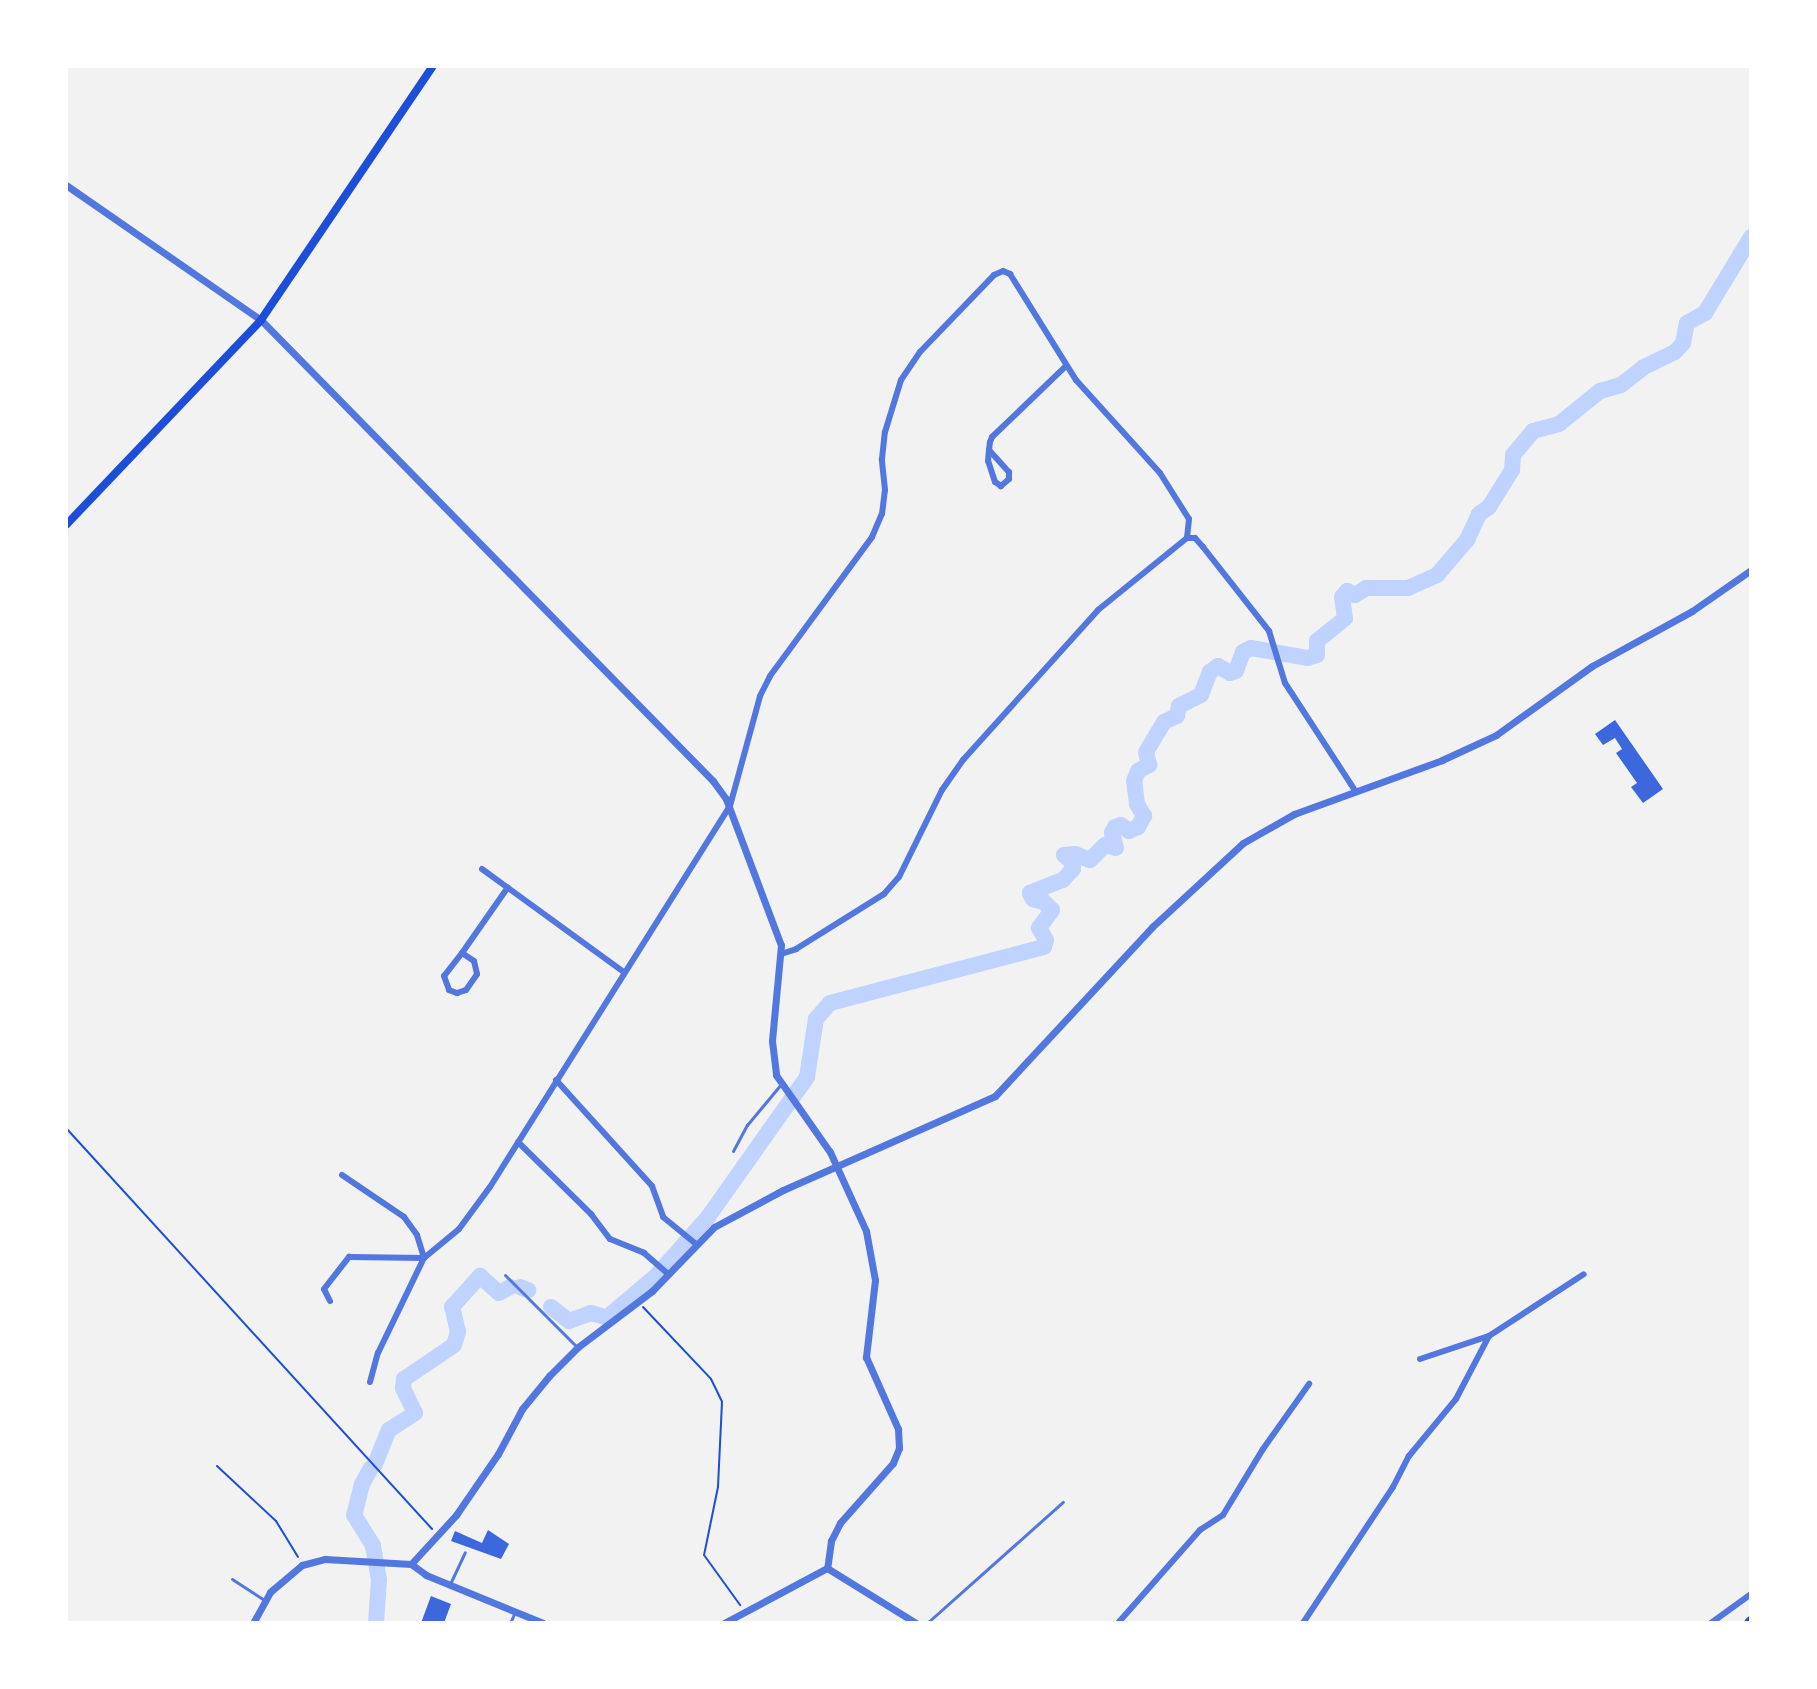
<!DOCTYPE html>
<html>
<head>
<meta charset="utf-8">
<style>
	body { margin:0 }
	#map { position:relative; width:1817px; height:1689px; overflow:hidden; background:#f2f2f2; font-family:"Exo 2",sans-serif }
	div>[style] { position:absolute }
	[style*='--x'] { left:calc(var(--x)*1px); top:calc(var(--y)*1px); width:calc(var(--w)*1px); rotate:calc(var(--a)*1deg) }
	.river>* { height:16px; margin:-8px; padding:0 8px; transform-origin:8px; border-radius:8px; background:#bfd3fe }
	.building>* { inset:0; background:#3d67dc }
	.path>* { height:2px; margin:-1px; padding:0 1px; transform-origin:1px; border-radius:1px; background:#1d4ed8 }
	.service>* { height:3px; margin:-1.5px; padding:0 1.5px; transform-origin:1.5px; border-radius:1.5px; background:#5277de }
	.minor>* { height:6px; margin:-3px; padding:0 3px; transform-origin:3px; border-radius:3px; background:#5277de }
	.tertiary>* { height:7px; margin:-3.5px; padding:0 3.5px; transform-origin:3.5px; border-radius:3.5px; background:#5277de }
	.secondary>* { height:8px; margin:-4px; padding:0 4px; transform-origin:4px; border-radius:4px; background:#1d4ed8 }
	.trunk>* { height:10px; margin:-5px; padding:0 5px; transform-origin:5px; border-radius:5px; background:#1d4ed8 }
	span { translate:-50% -50%; white-space:nowrap; text-align:center; line-height:1.15; -webkit-text-stroke:7px #fff; paint-order:stroke }
	.frame { position:absolute; inset:0; border:68px solid #fff; pointer-events:none }
</style>
</head>
<body>
<div id="map">
	<div class="river">
		<div style="--x:520;--y:1287;--w:9;--a:21"></div>
		<div style="--x:551;--y:1307;--w:23;--a:38"></div>
		<div style="--x:569;--y:1321;--w:23;--a:-20"></div>
		<div style="--x:591;--y:1313;--w:15;--a:16"></div>
		<div style="--x:611;--y:1314;--w:59;--a:-40.2"></div>
		<div style="--x:656;--y:1276;--w:79;--a:-48.6"></div>
		<div style="--x:708;--y:1217;--w:171;--a:-54.7"></div>
		<div style="--x:807;--y:1077;--w:59;--a:-81.2"></div>
		<div style="--x:816;--y:1019;--w:21;--a:-49"></div>
		<div style="--x:830;--y:1003;--w:221;--a:-14.7"></div>
		<div style="--x:1044;--y:947;--w:7;--a:-74"></div>
		<div style="--x:1046;--y:940;--w:14;--a:-120"></div>
		<div style="--x:1039;--y:928;--w:22;--a:-54"></div>
		<div style="--x:1052;--y:910;--w:11;--a:-135"></div>
		<div style="--x:1044;--y:902;--w:11;--a:-165"></div>
		<div style="--x:1033;--y:899;--w:7;--a:-117"></div>
		<div style="--x:1030;--y:893;--w:35;--a:-22"></div>
		<div style="--x:1063;--y:880;--w:15;--a:-48"></div>
		<div style="--x:1073;--y:869;--w:6;--a:-90"></div>
		<div style="--x:1073;--y:863;--w:12;--a:-138"></div>
		<div style="--x:1064;--y:855;--w:11;--a:-5"></div>
		<div style="--x:1075;--y:854;--w:16;--a:22"></div>
		<div style="--x:1090;--y:860;--w:21;--a:-45"></div>
		<div style="--x:1105;--y:845;--w:11;--a:15"></div>
		<div style="--x:1116;--y:848;--w:16;--a:-105"></div>
		<div style="--x:1112;--y:833;--w:7;--a:-63"></div>
		<div style="--x:1115;--y:827;--w:6;--a:-18"></div>
		<div style="--x:1121;--y:825;--w:10;--a:37"></div>
		<div style="--x:1129;--y:831;--w:10;--a:-24"></div>
		<div style="--x:1138;--y:827;--w:13;--a:-61"></div>
		<div style="--x:1144;--y:816;--w:14;--a:-120"></div>
		<div style="--x:1137;--y:804;--w:23;--a:-97"></div>
		<div style="--x:1134;--y:781;--w:11;--a:-68"></div>
		<div style="--x:1138;--y:771;--w:13;--a:-29"></div>
		<div style="--x:1149;--y:765;--w:13;--a:-103"></div>
		<div style="--x:1146;--y:752;--w:35;--a:-59"></div>
		<div style="--x:1164;--y:722;--w:14;--a:-25"></div>
		<div style="--x:1177;--y:716;--w:10;--a:-79"></div>
		<div style="--x:1179;--y:706;--w:25;--a:-27"></div>
		<div style="--x:1201;--y:695;--w:25;--a:-69"></div>
		<div style="--x:1210;--y:672;--w:10;--a:-37"></div>
		<div style="--x:1218;--y:666;--w:14;--a:30"></div>
		<div style="--x:1230;--y:673;--w:6;--a:-18"></div>
		<div style="--x:1236;--y:671;--w:20;--a:-70"></div>
		<div style="--x:1243;--y:652;--w:9;--a:-27"></div>
		<div style="--x:1251;--y:648;--w:58;--a:10"></div>
		<div style="--x:1308;--y:658;--w:9;--a:-18"></div>
		<div style="--x:1317;--y:655;--w:14;--a:-90"></div>
		<div style="--x:1317;--y:641;--w:36;--a:-39"></div>
		<div style="--x:1345;--y:618;--w:21;--a:-98"></div>
		<div style="--x:1342;--y:597;--w:8;--a:-50"></div>
		<div style="--x:1347;--y:591;--w:9;--a:27"></div>
		<div style="--x:1355;--y:595;--w:13;--a:-32"></div>
		<div style="--x:1366;--y:588;--w:42;--a:0"></div>
		<div style="--x:1408;--y:588;--w:32;--a:-24"></div>
		<div style="--x:1437;--y:575;--w:46;--a:-49.4"></div>
		<div style="--x:1467;--y:540;--w:29;--a:-65"></div>
		<div style="--x:1479;--y:514;--w:12;--a:-35"></div>
		<div style="--x:1489;--y:507;--w:44;--a:-58.1"></div>
		<div style="--x:1512;--y:470;--w:15;--a:-86"></div>
		<div style="--x:1513;--y:455;--w:31;--a:-50"></div>
		<div style="--x:1533;--y:431;--w:27;--a:-15"></div>
		<div style="--x:1559;--y:424;--w:53;--a:-38.8"></div>
		<div style="--x:1600;--y:391;--w:22;--a:-16"></div>
		<div style="--x:1621;--y:385;--w:29;--a:-38"></div>
		<div style="--x:1644;--y:367;--w:34;--a:-26"></div>
		<div style="--x:1675;--y:352;--w:12;--a:-48"></div>
		<div style="--x:1683;--y:343;--w:20;--a:-79"></div>
		<div style="--x:1687;--y:323;--w:21;--a:-29"></div>
		<div style="--x:1705;--y:313;--w:89;--a:-58.8"></div>
		<div style="--x:375;--y:1464;--w:37;--a:-68"></div>
		<div style="--x:389;--y:1430;--w:31;--a:-33"></div>
		<div style="--x:415;--y:1413;--w:28;--a:-116"></div>
		<div style="--x:403;--y:1388;--w:9;--a:-84"></div>
		<div style="--x:404;--y:1379;--w:60;--a:-34.2"></div>
		<div style="--x:454;--y:1345;--w:14;--a:-73"></div>
		<div style="--x:458;--y:1332;--w:26;--a:-103"></div>
		<div style="--x:452;--y:1307;--w:42;--a:-47.9"></div>
		<div style="--x:480;--y:1276;--w:25;--a:42"></div>
		<div style="--x:499;--y:1293;--w:13;--a:-29"></div>
		<div style="--x:371;--y:1468;--w:18;--a:119"></div>
		<div style="--x:362;--y:1484;--w:32;--a:104"></div>
		<div style="--x:354;--y:1515;--w:36;--a:58"></div>
		<div style="--x:373;--y:1546;--w:34;--a:80"></div>
		<div style="--x:379;--y:1579;--w:44;--a:93.9"></div>
	</div>
	<div class="building">
		<div style="clip-path:polygon(1615px 720px,1663px 789px,1643px 803px,1631px 787px,1637px 783px,1616px 753px,1622px 749px,1615px 738px,1603px 745px,1595px 734px)"></div>
		<div style="clip-path:polygon(488px 1530px,509px 1544px,501px 1559px,451px 1541px,455px 1531px,482px 1543px)"></div>
		<div style="clip-path:polygon(431px 1596px,451px 1604px,444px 1623px,421px 1623px)"></div>
	</div>
	<div class="path">
		<div style="--x:66;--y:1128;--w:543;--a:47.61"></div>
		<div style="--x:643;--y:1307;--w:99;--a:46.6"></div>
		<div style="--x:711;--y:1379;--w:25;--a:64"></div>
		<div style="--x:722;--y:1402;--w:85;--a:92.7"></div>
		<div style="--x:718;--y:1487;--w:69;--a:101.6"></div>
		<div style="--x:704;--y:1555;--w:62;--a:54.2"></div>
		<div style="--x:217;--y:1466;--w:81;--a:43"></div>
		<div style="--x:276;--y:1521;--w:42;--a:58.6"></div>
	</div>
	<div class="service">
		<div style="--x:733;--y:1151;--w:30;--a:-62"></div>
		<div style="--x:747;--y:1125;--w:53;--a:-50.3"></div>
		<div style="--x:505;--y:1275;--w:100;--a:45"></div>
		<div style="--x:232;--y:1579;--w:37;--a:33"></div>
		<div style="--x:450;--y:1584;--w:35;--a:-65"></div>
		<div style="--x:510;--y:1623;--w:12;--a:-66"></div>
		<div style="--x:927;--y:1623;--w:182;--a:-41.7"></div>
	</div>
	<div class="minor">
		<div style="--x:989;--y:450;--w:30;--a:48"></div>
		<div style="--x:1009;--y:472;--w:7;--a:90"></div>
		<div style="--x:1009;--y:479;--w:11;--a:139"></div>
		<div style="--x:1001;--y:486;--w:7;--a:-146"></div>
		<div style="--x:995;--y:482;--w:22;--a:-108"></div>
		<div style="--x:988;--y:461;--w:11;--a:-85"></div>
		<div style="--x:989;--y:450;--w:8;--a:-83"></div>
		<div style="--x:990;--y:442;--w:5;--a:-68"></div>
		<div style="--x:992;--y:437;--w:103;--a:-43.8"></div>
		<div style="--x:1187;--y:538;--w:8;--a:0"></div>
		<div style="--x:1195;--y:538;--w:12;--a:48"></div>
		<div style="--x:1203;--y:547;--w:107;--a:51.8"></div>
		<div style="--x:1269;--y:631;--w:54;--a:72.9"></div>
		<div style="--x:1285;--y:683;--w:126;--a:56.9"></div>
		<div style="--x:482;--y:869;--w:175;--a:36"></div>
		<div style="--x:462;--y:953;--w:29;--a:128"></div>
		<div style="--x:444;--y:976;--w:15;--a:70"></div>
		<div style="--x:449;--y:990;--w:9;--a:21"></div>
		<div style="--x:457;--y:993;--w:9;--a:-18"></div>
		<div style="--x:466;--y:990;--w:19;--a:-55"></div>
		<div style="--x:477;--y:974;--w:13;--a:-103"></div>
		<div style="--x:474;--y:961;--w:14;--a:-146"></div>
		<div style="--x:462;--y:953;--w:80;--a:-55.1"></div>
		<div style="--x:781;--y:954;--w:16;--a:-18"></div>
		<div style="--x:796;--y:949;--w:104;--a:-32"></div>
		<div style="--x:884;--y:894;--w:23;--a:-49"></div>
		<div style="--x:899;--y:877;--w:97;--a:-63.7"></div>
		<div style="--x:942;--y:790;--w:37;--a:-55"></div>
		<div style="--x:963;--y:760;--w:202;--a:-48"></div>
		<div style="--x:1098;--y:610;--w:114;--a:-39"></div>
		<div style="--x:556;--y:1080;--w:143;--a:47.8"></div>
		<div style="--x:652;--y:1186;--w:33;--a:70"></div>
		<div style="--x:663;--y:1217;--w:43;--a:39.3"></div>
		<div style="--x:518;--y:1142;--w:103;--a:44.6"></div>
		<div style="--x:591;--y:1214;--w:31;--a:53"></div>
		<div style="--x:610;--y:1239;--w:37;--a:22"></div>
		<div style="--x:644;--y:1253;--w:33;--a:41"></div>
		<div style="--x:342;--y:1175;--w:75;--a:34.1"></div>
		<div style="--x:404;--y:1217;--w:22;--a:54"></div>
		<div style="--x:417;--y:1235;--w:24;--a:73"></div>
		<div style="--x:330;--y:1301;--w:13;--a:-117"></div>
		<div style="--x:324;--y:1289;--w:41;--a:-52"></div>
		<div style="--x:349;--y:1257;--w:75;--a:0.8"></div>
		<div style="--x:424;--y:1258;--w:45;--a:-39.6"></div>
		<div style="--x:459;--y:1229;--w:52;--a:-53.6"></div>
		<div style="--x:490;--y:1187;--w:450;--a:-57.8"></div>
		<div style="--x:730;--y:806;--w:114;--a:-74.7"></div>
		<div style="--x:760;--y:696;--w:22;--a:-63"></div>
		<div style="--x:770;--y:676;--w:172;--a:-53.7"></div>
		<div style="--x:872;--y:537;--w:25;--a:-67"></div>
		<div style="--x:882;--y:514;--w:24;--a:-83"></div>
		<div style="--x:885;--y:490;--w:31;--a:-96"></div>
		<div style="--x:882;--y:459;--w:27;--a:-84"></div>
		<div style="--x:885;--y:432;--w:54;--a:-72.9"></div>
		<div style="--x:901;--y:380;--w:34;--a:-56"></div>
		<div style="--x:920;--y:352;--w:107;--a:-46.1"></div>
		<div style="--x:994;--y:275;--w:10;--a:-24"></div>
		<div style="--x:1003;--y:271;--w:8;--a:23"></div>
		<div style="--x:1010;--y:274;--w:125;--a:58.1"></div>
		<div style="--x:1076;--y:380;--w:125;--a:47.9"></div>
		<div style="--x:1160;--y:473;--w:54;--a:57.8"></div>
		<div style="--x:1189;--y:519;--w:19;--a:96"></div>
		<div style="--x:1420;--y:1359;--w:73;--a:-18.4"></div>
		<div style="--x:370;--y:1382;--w:30;--a:-75"></div>
		<div style="--x:378;--y:1353;--w:106;--a:-64.2"></div>
		<div style="--x:1118;--y:1623;--w:124;--a:-48.6"></div>
		<div style="--x:1200;--y:1530;--w:27;--a:-33"></div>
		<div style="--x:1223;--y:1515;--w:77;--a:-58.8"></div>
		<div style="--x:1263;--y:1449;--w:80;--a:-54.7"></div>
		<div style="--x:1303;--y:1623;--w:163;--a:-56.5"></div>
		<div style="--x:1393;--y:1487;--w:35;--a:-63"></div>
		<div style="--x:1409;--y:1456;--w:74;--a:-50.5"></div>
		<div style="--x:1456;--y:1399;--w:71;--a:-62.4"></div>
		<div style="--x:1489;--y:1336;--w:113;--a:-33.1"></div>
		<div style="--x:1711;--y:1623;--w:49;--a:-35.9"></div>
	</div>
	<div class="tertiary">
		<div style="--x:66;--y:185;--w:237;--a:34.7"></div>
		<div style="--x:261;--y:320;--w:646;--a:45.56"></div>
		<div style="--x:713;--y:781;--w:22;--a:54"></div>
		<div style="--x:726;--y:799;--w:156;--a:69.4"></div>
		<div style="--x:781;--y:945;--w:96;--a:95.4"></div>
		<div style="--x:772;--y:1041;--w:34;--a:83"></div>
		<div style="--x:776;--y:1075;--w:94;--a:55"></div>
		<div style="--x:830;--y:1152;--w:87;--a:65.5"></div>
		<div style="--x:866;--y:1231;--w:50;--a:79.6"></div>
		<div style="--x:875;--y:1280;--w:78;--a:96.7"></div>
		<div style="--x:866;--y:1357;--w:79;--a:66"></div>
		<div style="--x:898;--y:1429;--w:19;--a:87"></div>
		<div style="--x:899;--y:1448;--w:16;--a:112"></div>
		<div style="--x:893;--y:1463;--w:80;--a:131.5"></div>
		<div style="--x:840;--y:1523;--w:20;--a:117"></div>
		<div style="--x:831;--y:1541;--w:27;--a:98"></div>
		<div style="--x:411;--y:1564;--w:67;--a:-47.4"></div>
		<div style="--x:456;--y:1515;--w:74;--a:-55.5"></div>
		<div style="--x:498;--y:1454;--w:51;--a:-61.9"></div>
		<div style="--x:522;--y:1409;--w:43;--a:-50.7"></div>
		<div style="--x:549;--y:1376;--w:41;--a:-45"></div>
		<div style="--x:578;--y:1347;--w:93;--a:-37.1"></div>
		<div style="--x:652;--y:1291;--w:89;--a:-45.9"></div>
		<div style="--x:714;--y:1227;--w:78;--a:-28.2"></div>
		<div style="--x:783;--y:1190;--w:232;--a:-23.9"></div>
		<div style="--x:995;--y:1096;--w:231;--a:-47.1"></div>
		<div style="--x:1152;--y:927;--w:124;--a:-42.7"></div>
		<div style="--x:1243;--y:843;--w:59;--a:-29.6"></div>
		<div style="--x:1294;--y:814;--w:158;--a:-20"></div>
		<div style="--x:1442;--y:760;--w:60;--a:-24.8"></div>
		<div style="--x:1496;--y:735;--w:118;--a:-35.7"></div>
		<div style="--x:1592;--y:666;--w:114;--a:-28.8"></div>
		<div style="--x:1692;--y:611;--w:72;--a:-34.8"></div>
		<div style="--x:411;--y:1564;--w:19;--a:36"></div>
		<div style="--x:426;--y:1575;--w:126;--a:22.3"></div>
		<div style="--x:827;--y:1568;--w:105;--a:31.7"></div>
		<div style="--x:253;--y:1623;--w:35;--a:-61"></div>
		<div style="--x:270;--y:1592;--w:42;--a:-40.2"></div>
		<div style="--x:302;--y:1565;--w:24;--a:-15"></div>
		<div style="--x:325;--y:1559;--w:86;--a:3.3"></div>
		<div style="--x:724;--y:1623;--w:117;--a:-28.1"></div>
	</div>
	<div class="secondary">
		<div style="--x:66;--y:525;--w:283;--a:-46.4"></div>
		<div style="--x:261;--y:320;--w:307;--a:-55.9"></div>
	</div>
	<div class="trunk">
		<div style="--x:1749;--y:1623;--w:3;--a:-45"></div>
	</div>
	<div class="frame"></div>
</div>
</body>
</html>
